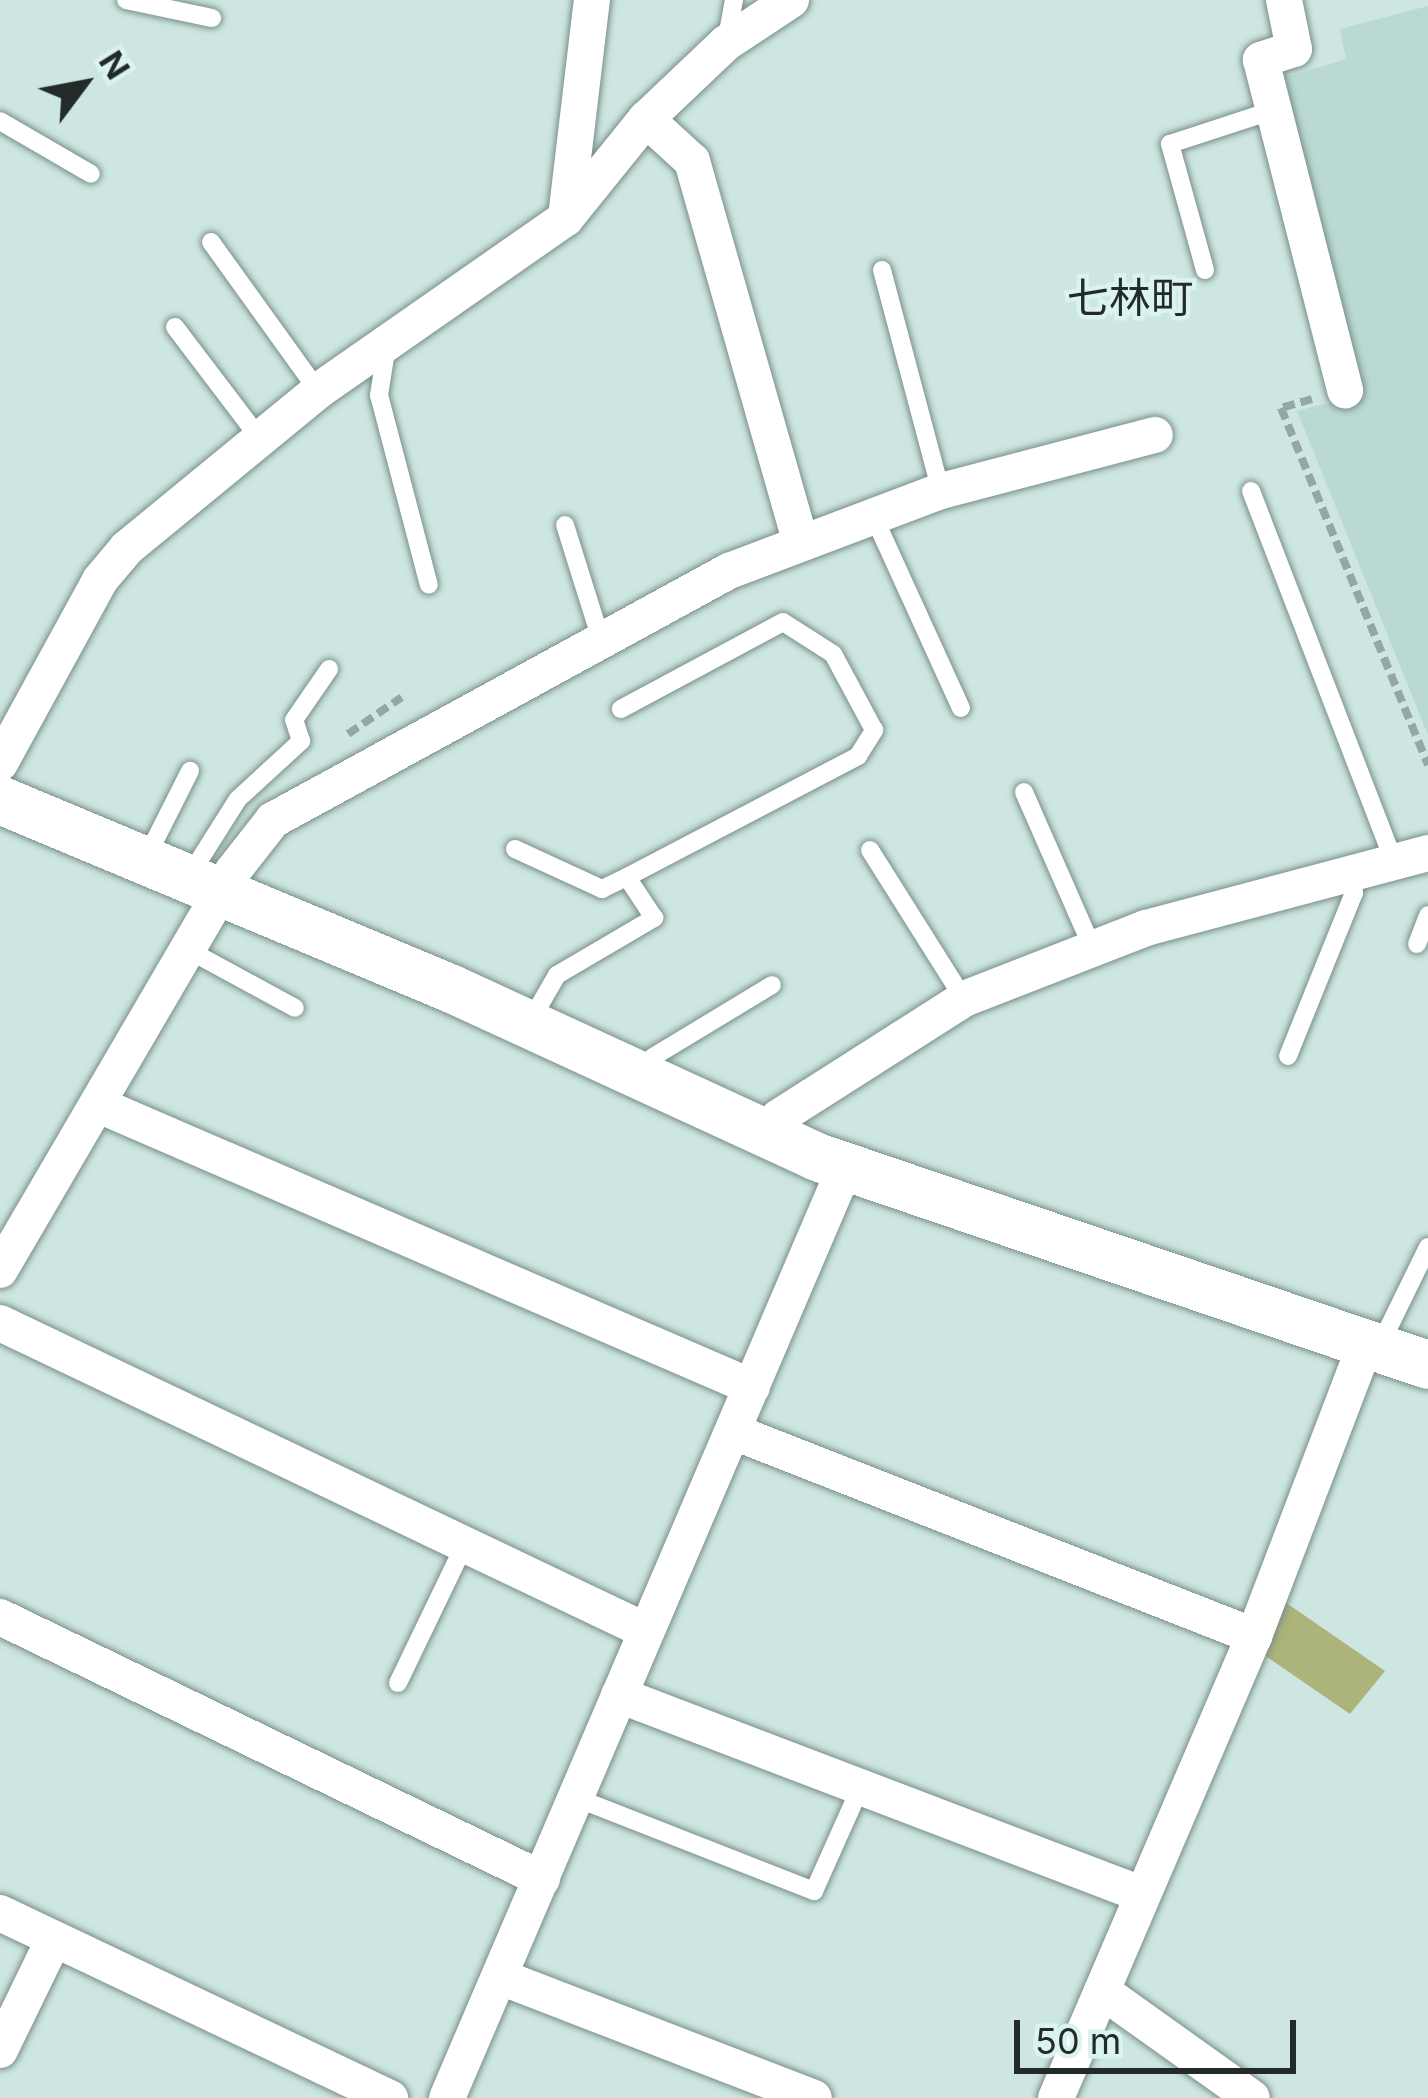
<!DOCTYPE html>
<html>
<head>
<meta charset="utf-8">
<style>
	body { margin:0 }
	#map { position:relative; width:1428px; height:2098px; overflow:hidden; background:#cee6e1; font-family:Inter,"Noto Sans JP",sans-serif }
	div>[style] { position:absolute }
	[style*='--x'] { left:calc(var(--x)*1px); top:calc(var(--y)*1px); width:calc(var(--w)*1px); rotate:calc(var(--a)*1deg) }
	.built>* { inset:0; background:#bad9d3 }
	.green>* { inset:0; background:#acb37b }
	.path>* { height:8px; margin-top:-4px; transform-origin:0; background:repeating-linear-gradient(90deg,#94a7a3 0 12px,transparent 0 18px) }
	.roads { filter:drop-shadow(0 0 3px #798f8a) drop-shadow(0 0 3px #798f8a) }
	.lane>* { height:18px; margin:-9px; padding:0 9px; transform-origin:9px; border-radius:9px; background:#fff }
	.street>* { height:36px; margin:-18px; padding:0 18px; transform-origin:18px; border-radius:18px; background:#fff }
	.secondary>* { height:48px; margin:-24px; padding:0 24px; transform-origin:24px; border-radius:24px; background:#fff }
	span { translate:-50% -50%; white-space:nowrap; text-align:center; line-height:1.15; -webkit-text-stroke:9px #dbf3ee; paint-order:stroke }
	.neighbourhood-label { font-size:42px; color:#222b29 }
	.north { position:absolute; left:24px; top:24px; width:120px; height:120px; -webkit-text-stroke:9px #dbf3ee; paint-order:stroke; rotate:58deg; font-size:33px; font-weight:700; line-height:48px; text-align:center; color:#222b29 }
	.north::after { content:''; display:block; margin:auto; width:42px; height:54px; background:#222b29; clip-path:polygon(50% 0,100% 100%,50% 72%,0 100%) }
	.scale { position:absolute; left:1014px; top:2020px; width:282px; height:54px; box-sizing:border-box; border:6px solid #222b29; border-top:0; padding-left:15px; font-size:36px; line-height:42px; white-space:nowrap; color:#222b29; -webkit-text-stroke:9px #dbf3ee; paint-order:stroke }
</style>
</head>
<body>
<div id="map">
	<div class="built">
		<div style="clip-path:polygon(1428px 6px,1428px 735px,1297px 411px,1360px 395px,1274px 81px,1346px 59px,1340px 29px)"></div>
	</div>
	<div class="green">
		<div style="clip-path:polygon(1282px 1600px,1385px 1671px,1350px 1714px,1264px 1655px)"></div>
	</div>
	<div class="path">
		<div style="--x:1312;--y:399;--w:32;--a:164"></div>
		<div style="--x:1281;--y:408;--w:386;--a:67.6"></div>
		<div style="--x:348;--y:734;--w:65;--a:-34.4"></div>
	</div>
	<div class="roads">
		<div class="lane">
			<div style="--x:126;--y:0;--w:88;--a:11.8"></div>
			<div style="--x:726;--y:43;--w:44;--a:-79.5"></div>
			<div style="--x:0;--y:121;--w:105;--a:30.2"></div>
			<div style="--x:211;--y:242;--w:183;--a:54.3"></div>
			<div style="--x:882;--y:270;--w:229;--a:75.1"></div>
			<div style="--x:1205;--y:270;--w:131;--a:-105.5"></div>
			<div style="--x:1170;--y:144;--w:109;--a:-18.1"></div>
			<div style="--x:175;--y:327;--w:141;--a:52.8"></div>
			<div style="--x:387;--y:345;--w:51;--a:99.1"></div>
			<div style="--x:379;--y:395;--w:196;--a:75.3"></div>
			<div style="--x:1251;--y:491;--w:401;--a:68.9"></div>
			<div style="--x:873;--y:515;--w:212;--a:65.5"></div>
			<div style="--x:565;--y:525;--w:124;--a:72.6"></div>
			<div style="--x:1024;--y:792;--w:171;--a:66.3"></div>
			<div style="--x:515;--y:849;--w:96;--a:24.7"></div>
			<div style="--x:602;--y:889;--w:28;--a:-26"></div>
			<div style="--x:870;--y:850;--w:176;--a:57.8"></div>
			<div style="--x:145;--y:860;--w:100;--a:-63.2"></div>
			<div style="--x:188;--y:878;--w:93;--a:-57.7"></div>
			<div style="--x:238;--y:799;--w:86;--a:-42.6"></div>
			<div style="--x:301;--y:741;--w:22;--a:-108"></div>
			<div style="--x:294;--y:720;--w:62;--a:-55.5"></div>
			<div style="--x:1417;--y:944;--w:31;--a:-69"></div>
			<div style="--x:192;--y:952;--w:117;--a:28.5"></div>
			<div style="--x:531;--y:1020;--w:52;--a:-60"></div>
			<div style="--x:557;--y:975;--w:113;--a:-30.4"></div>
			<div style="--x:654;--y:918;--w:49;--a:-123.4"></div>
			<div style="--x:627;--y:877;--w:261;--a:-27.6"></div>
			<div style="--x:858;--y:756;--w:31;--a:-58"></div>
			<div style="--x:874;--y:730;--w:86;--a:-118.3"></div>
			<div style="--x:833;--y:654;--w:59;--a:-147.4"></div>
			<div style="--x:783;--y:622;--w:184;--a:151.8"></div>
			<div style="--x:1288;--y:1056;--w:176;--a:-68"></div>
			<div style="--x:1354;--y:893;--w:14;--a:-102"></div>
			<div style="--x:645;--y:1073;--w:18;--a:-63"></div>
			<div style="--x:653;--y:1057;--w:139;--a:-31.2"></div>
			<div style="--x:1387;--y:1346;--w:11;--a:-100"></div>
			<div style="--x:1385;--y:1335;--w:98;--a:-64"></div>
			<div style="--x:398;--y:1683;--w:154;--a:-64.3"></div>
			<div style="--x:574;--y:1797;--w:258;--a:21.4"></div>
			<div style="--x:814;--y:1891;--w:113;--a:-65.9"></div>
		</div>
		<div class="street">
			<div style="--x:1284;--y:0;--w:50;--a:78.5"></div>
			<div style="--x:1294;--y:49;--w:35;--a:162"></div>
			<div style="--x:1261;--y:60;--w:341;--a:75.7"></div>
			<div style="--x:646;--y:119;--w:62;--a:42.4"></div>
			<div style="--x:692;--y:161;--w:397;--a:74.1"></div>
			<div style="--x:566;--y:217;--w:219;--a:-83.2"></div>
			<div style="--x:0;--y:763;--w:209;--a:-61.3"></div>
			<div style="--x:100;--y:580;--w:42;--a:-49.8"></div>
			<div style="--x:127;--y:548;--w:247;--a:-39.4"></div>
			<div style="--x:318;--y:391;--w:302;--a:-34.9"></div>
			<div style="--x:566;--y:218;--w:127;--a:-51.1"></div>
			<div style="--x:646;--y:119;--w:110;--a:-43.5"></div>
			<div style="--x:726;--y:43;--w:78;--a:-33.5"></div>
			<div style="--x:101;--y:1106;--w:709;--a:23.35"></div>
			<div style="--x:769;--y:1136;--w:21;--a:-62"></div>
			<div style="--x:779;--y:1117;--w:219;--a:-32.5"></div>
			<div style="--x:964;--y:999;--w:195;--a:-21.3"></div>
			<div style="--x:1146;--y:928;--w:292;--a:-14.9"></div>
			<div style="--x:0;--y:1270;--w:462;--a:-59.7"></div>
			<div style="--x:233;--y:871;--w:65;--a:-51.9"></div>
			<div style="--x:273;--y:820;--w:520;--a:-28.64"></div>
			<div style="--x:729;--y:571;--w:227;--a:-20.7"></div>
			<div style="--x:941;--y:491;--w:221;--a:-14.7"></div>
			<div style="--x:0;--y:1323;--w:713;--a:25.49"></div>
			<div style="--x:734;--y:1432;--w:559;--a:21.42"></div>
			<div style="--x:0;--y:1617;--w:602;--a:25.8"></div>
			<div style="--x:619;--y:1695;--w:559;--a:20.87"></div>
			<div style="--x:0;--y:1913;--w:432;--a:25.4"></div>
			<div style="--x:503;--y:1978;--w:333;--a:21.1"></div>
			<div style="--x:1102;--y:1991;--w:184;--a:35.5"></div>
			<div style="--x:0;--y:2050;--w:123;--a:-64.1"></div>
			<div style="--x:447;--y:2098;--w:1017;--a:-66.84"></div>
			<div style="--x:1056;--y:2098;--w:503;--a:-66.8"></div>
			<div style="--x:1254;--y:1636;--w:311;--a:-69.1"></div>
		</div>
		<div class="secondary">
			<div style="--x:0;--y:800;--w:490;--a:22.7"></div>
			<div style="--x:452;--y:989;--w:402;--a:24.7"></div>
			<div style="--x:817;--y:1157;--w:645;--a:18.8"></div>
		</div>
	</div>
	<div class="neighbourhood-label">
		<span style="left:1130px;top:298px">七林町</span>
	</div>
	<div class="north">N</div>
	<div class="scale">50 m</div>
</div>
</body>
</html>
